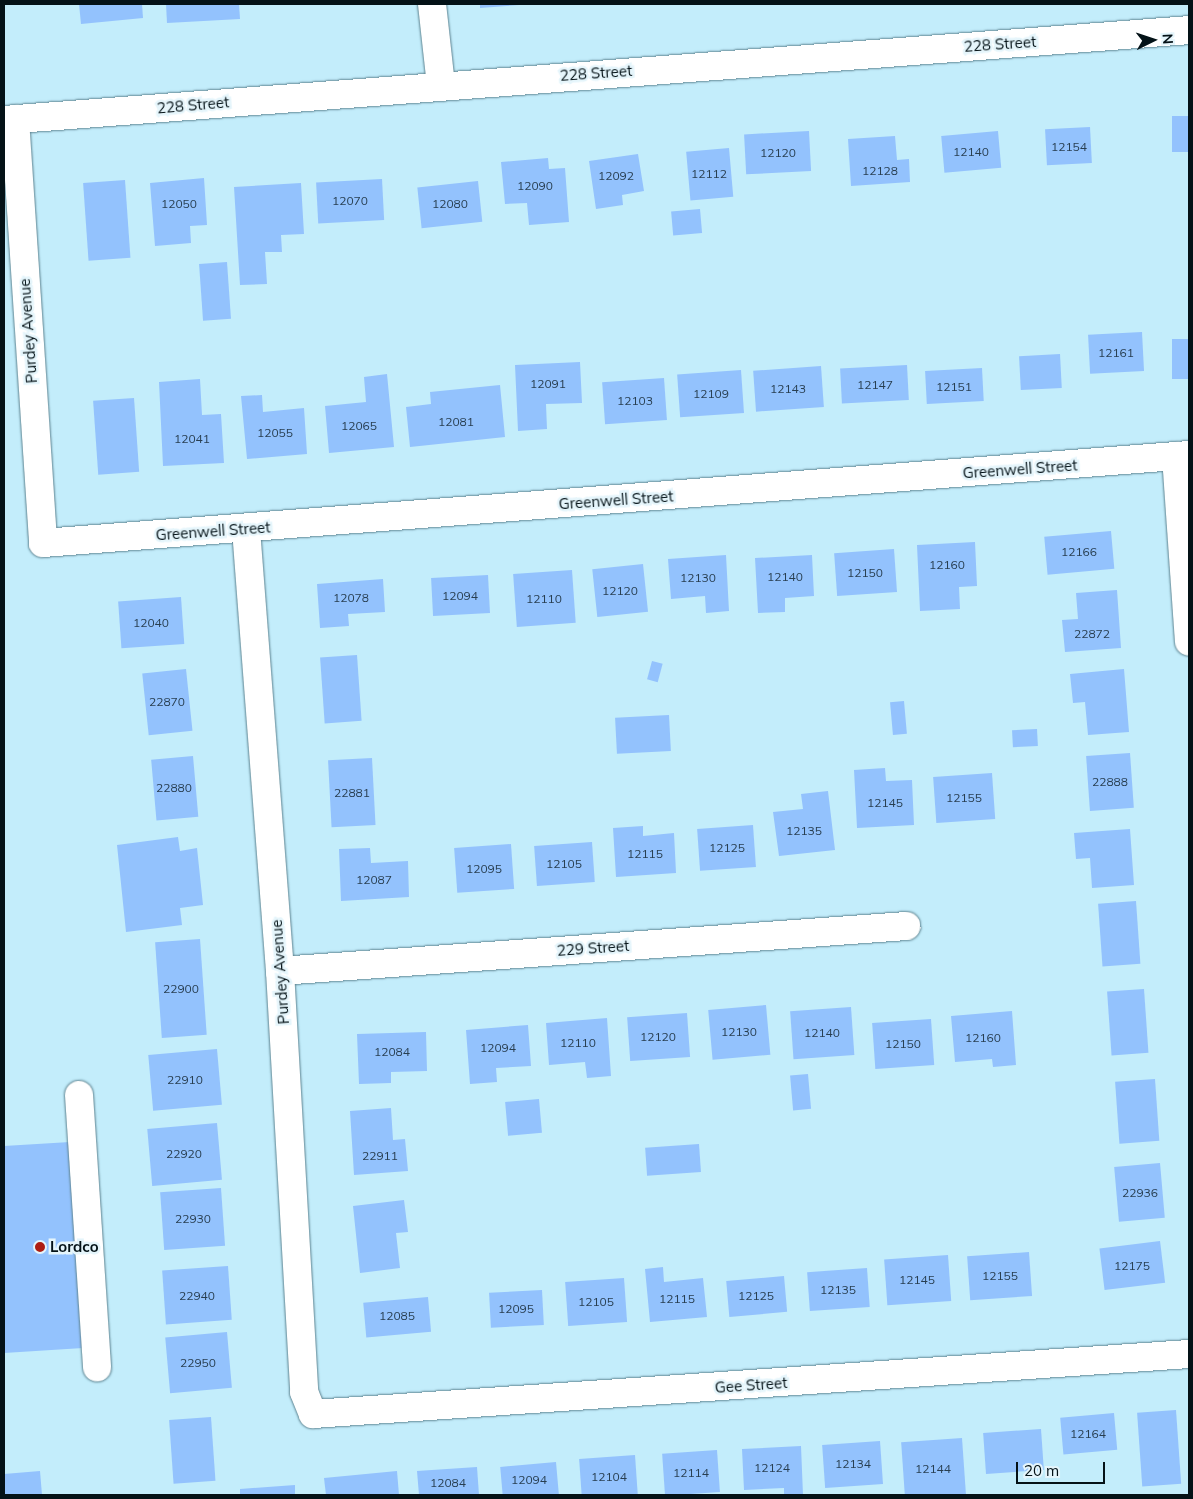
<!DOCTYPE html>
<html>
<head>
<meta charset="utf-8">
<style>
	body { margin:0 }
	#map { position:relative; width:1193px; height:1499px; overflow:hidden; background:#c3edfb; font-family:Mulish,sans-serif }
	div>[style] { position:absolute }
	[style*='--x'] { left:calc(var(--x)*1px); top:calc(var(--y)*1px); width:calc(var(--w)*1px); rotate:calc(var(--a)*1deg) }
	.building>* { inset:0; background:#93c2fd; transform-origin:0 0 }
	.roads { filter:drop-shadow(0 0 1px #5d8390) drop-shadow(0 0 1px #5d8390) }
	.minor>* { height:28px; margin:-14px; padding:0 14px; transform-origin:14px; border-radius:14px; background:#fff }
	.dots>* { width:14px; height:14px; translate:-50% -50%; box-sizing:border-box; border:2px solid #e5f5fb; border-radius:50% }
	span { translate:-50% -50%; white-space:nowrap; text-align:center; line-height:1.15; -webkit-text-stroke:5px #e5f5fb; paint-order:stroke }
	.number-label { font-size:12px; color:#283e50 }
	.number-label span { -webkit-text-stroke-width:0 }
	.street-label { font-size:15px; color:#041217 }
	.poi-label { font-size:15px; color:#041217; font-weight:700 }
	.left { translate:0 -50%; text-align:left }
	.frame { position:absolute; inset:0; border:5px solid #041217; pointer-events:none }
	.north { position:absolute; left:1128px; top:15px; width:50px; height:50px; -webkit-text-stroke:4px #e5f5fb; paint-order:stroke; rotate:86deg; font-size:14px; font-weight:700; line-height:20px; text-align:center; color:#041217 }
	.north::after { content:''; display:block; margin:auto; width:18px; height:22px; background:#041217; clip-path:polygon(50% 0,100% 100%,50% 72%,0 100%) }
	.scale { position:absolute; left:1016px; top:1462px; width:89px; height:22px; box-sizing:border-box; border:2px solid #041217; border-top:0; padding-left:6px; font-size:15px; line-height:18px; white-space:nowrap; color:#041217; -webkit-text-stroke:4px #e5f5fb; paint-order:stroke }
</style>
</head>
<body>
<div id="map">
	<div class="building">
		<div style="clip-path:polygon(79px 4px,142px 4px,143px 18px,81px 24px)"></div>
		<div style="clip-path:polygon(166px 4px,239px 4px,240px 19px,167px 23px)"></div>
		<div style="clip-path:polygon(480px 4px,519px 4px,519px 5px,480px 8px)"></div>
		<div style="left:1189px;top:116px;width:36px;height:17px;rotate:90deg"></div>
		<div style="left:1090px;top:127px;width:36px;height:45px;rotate:87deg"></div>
		<div style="left:809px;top:131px;width:40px;height:65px;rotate:87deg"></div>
		<div style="left:998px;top:131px;width:37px;height:57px;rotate:85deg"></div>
		<div style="clip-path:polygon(895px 136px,897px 160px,909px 159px,910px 182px,851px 186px,848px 139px)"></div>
		<div style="left:729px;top:148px;width:49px;height:43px;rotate:85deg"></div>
		<div style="clip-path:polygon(638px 154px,644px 191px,622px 195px,623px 205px,596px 209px,589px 161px)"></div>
		<div style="clip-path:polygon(548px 158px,549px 169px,565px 168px,569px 222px,529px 225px,527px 203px,505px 204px,501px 162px)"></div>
		<div style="clip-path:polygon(204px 178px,207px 225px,190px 226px,191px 243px,155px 246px,150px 183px)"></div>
		<div style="left:382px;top:179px;width:41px;height:66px;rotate:87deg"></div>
		<div style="left:125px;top:180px;width:78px;height:42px;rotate:86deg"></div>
		<div style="left:478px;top:181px;width:41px;height:61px;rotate:84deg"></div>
		<div style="clip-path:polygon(301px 183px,304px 234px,281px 235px,282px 252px,265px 252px,267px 284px,240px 285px,234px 187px)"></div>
		<div style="left:700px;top:209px;width:24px;height:29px;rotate:85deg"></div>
		<div style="left:227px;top:262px;width:57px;height:28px;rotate:86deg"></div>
		<div style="left:1142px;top:332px;width:39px;height:54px;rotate:87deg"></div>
		<div style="left:1189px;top:339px;width:40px;height:17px;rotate:90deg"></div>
		<div style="left:1060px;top:354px;width:34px;height:41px;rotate:87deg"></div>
		<div style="clip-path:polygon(580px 362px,582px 403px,546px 404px,547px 429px,518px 431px,515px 365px)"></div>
		<div style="left:907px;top:365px;width:35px;height:67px;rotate:87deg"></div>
		<div style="left:821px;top:366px;width:41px;height:68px;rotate:86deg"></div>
		<div style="left:982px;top:368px;width:33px;height:57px;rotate:87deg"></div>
		<div style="left:741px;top:370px;width:43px;height:64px;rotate:86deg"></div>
		<div style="clip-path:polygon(387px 374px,394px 447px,329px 453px,325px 406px,366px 402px,364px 377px)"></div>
		<div style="left:664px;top:378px;width:42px;height:62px;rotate:86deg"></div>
		<div style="clip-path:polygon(200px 379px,202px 415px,221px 414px,224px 463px,163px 466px,159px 382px)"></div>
		<div style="clip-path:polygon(500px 385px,505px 437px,410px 447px,406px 407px,431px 404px,430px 392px)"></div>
		<div style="clip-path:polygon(262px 395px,263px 412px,304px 408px,307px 454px,247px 459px,241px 396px)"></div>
		<div style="left:134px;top:398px;width:74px;height:41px;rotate:86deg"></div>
		<div style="left:1111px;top:531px;width:38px;height:67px;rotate:85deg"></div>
		<div style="clip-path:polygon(975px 542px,977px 586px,959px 587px,960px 609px,920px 611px,917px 545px)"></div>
		<div style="left:894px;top:549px;width:43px;height:60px;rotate:86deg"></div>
		<div style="clip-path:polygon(726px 555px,729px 611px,706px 613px,705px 596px,671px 599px,668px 559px)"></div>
		<div style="clip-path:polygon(812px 555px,814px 596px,785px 598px,785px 612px,758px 613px,755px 558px)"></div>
		<div style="left:643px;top:564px;width:48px;height:51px;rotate:84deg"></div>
		<div style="left:572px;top:570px;width:53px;height:59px;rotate:86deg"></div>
		<div style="left:488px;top:575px;width:38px;height:57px;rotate:87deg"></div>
		<div style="clip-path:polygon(383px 579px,385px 612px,348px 614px,349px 626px,320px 628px,317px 584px)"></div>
		<div style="clip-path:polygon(1117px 590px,1121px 648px,1065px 652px,1062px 620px,1078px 619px,1076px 593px)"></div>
		<div style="left:181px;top:597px;width:47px;height:63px;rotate:86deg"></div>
		<div style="left:357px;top:655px;width:66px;height:37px;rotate:86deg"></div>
		<div style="left:652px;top:661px;width:11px;height:19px;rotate:15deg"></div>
		<div style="left:186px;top:669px;width:62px;height:44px;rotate:84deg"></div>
		<div style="clip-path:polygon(1124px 669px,1129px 732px,1088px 735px,1085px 702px,1073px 703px,1070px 674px)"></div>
		<div style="left:904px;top:701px;width:33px;height:14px;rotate:85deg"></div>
		<div style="left:669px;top:715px;width:36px;height:54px;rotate:87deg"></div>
		<div style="left:1037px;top:729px;width:17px;height:25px;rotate:87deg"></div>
		<div style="left:1130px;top:753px;width:55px;height:44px;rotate:86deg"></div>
		<div style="left:193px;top:756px;width:61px;height:42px;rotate:85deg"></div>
		<div style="left:372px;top:758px;width:67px;height:44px;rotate:87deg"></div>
		<div style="clip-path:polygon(885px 768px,886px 781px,912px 780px,914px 825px,857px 828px,854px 770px)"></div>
		<div style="left:992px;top:773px;width:46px;height:59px;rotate:86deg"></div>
		<div style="clip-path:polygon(828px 791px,835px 850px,779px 856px,773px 812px,803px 809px,801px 794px)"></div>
		<div style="left:753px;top:825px;width:42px;height:56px;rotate:86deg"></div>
		<div style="clip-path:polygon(643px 826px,643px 836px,674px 833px,676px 873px,616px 877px,613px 828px)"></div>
		<div style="clip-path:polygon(1130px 829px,1134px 885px,1092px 888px,1090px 858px,1076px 859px,1074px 833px)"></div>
		<div style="clip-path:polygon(178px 837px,180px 851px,197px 848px,203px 905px,180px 908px,182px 925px,126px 932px,117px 845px)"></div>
		<div style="left:592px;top:842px;width:40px;height:58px;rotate:86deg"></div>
		<div style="left:511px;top:844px;width:45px;height:57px;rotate:86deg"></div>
		<div style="clip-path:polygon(370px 848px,371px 863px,408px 861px,409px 897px,341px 901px,339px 849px)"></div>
		<div style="left:1136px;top:901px;width:63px;height:38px;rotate:86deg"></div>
		<div style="left:200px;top:939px;width:96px;height:45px;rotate:86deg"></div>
		<div style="left:1144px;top:989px;width:64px;height:37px;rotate:86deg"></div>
		<div style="left:766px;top:1005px;width:50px;height:58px;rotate:85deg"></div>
		<div style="left:851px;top:1007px;width:48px;height:61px;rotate:86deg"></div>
		<div style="clip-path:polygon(1012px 1011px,1016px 1065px,993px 1067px,992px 1059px,955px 1062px,951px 1016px)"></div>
		<div style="left:687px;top:1013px;width:44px;height:60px;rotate:86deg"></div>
		<div style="clip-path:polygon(607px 1018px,611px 1076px,587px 1078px,585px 1062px,549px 1065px,546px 1023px)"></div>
		<div style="left:931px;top:1019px;width:46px;height:59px;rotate:86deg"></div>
		<div style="clip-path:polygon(528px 1025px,531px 1066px,496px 1068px,497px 1082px,470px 1084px,466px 1030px)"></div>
		<div style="clip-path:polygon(426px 1032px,427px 1071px,391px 1072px,391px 1083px,359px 1084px,357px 1034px)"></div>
		<div style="left:217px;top:1049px;width:56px;height:69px;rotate:85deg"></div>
		<div style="left:808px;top:1074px;width:35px;height:18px;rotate:85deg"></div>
		<div style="left:1155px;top:1079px;width:62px;height:40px;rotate:86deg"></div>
		<div style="left:539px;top:1099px;width:34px;height:34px;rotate:85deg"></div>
		<div style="clip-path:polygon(391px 1108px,393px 1140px,405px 1139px,408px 1171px,354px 1175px,350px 1111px)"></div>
		<div style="left:217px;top:1123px;width:57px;height:70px;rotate:85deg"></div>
		<div style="clip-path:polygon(70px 1142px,83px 1348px,4px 1353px,4px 1146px)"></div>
		<div style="left:699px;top:1144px;width:28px;height:54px;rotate:86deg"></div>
		<div style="left:1160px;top:1163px;width:55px;height:46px;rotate:85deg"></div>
		<div style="left:221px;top:1188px;width:58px;height:61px;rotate:86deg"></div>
		<div style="clip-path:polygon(404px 1200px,408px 1232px,396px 1233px,400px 1268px,360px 1273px,353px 1206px)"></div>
		<div style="left:1160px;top:1241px;width:42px;height:61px;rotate:83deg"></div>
		<div style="left:1029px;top:1252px;width:44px;height:62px;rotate:86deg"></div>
		<div style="left:948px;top:1255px;width:46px;height:64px;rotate:86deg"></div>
		<div style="left:228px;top:1266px;width:54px;height:66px;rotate:86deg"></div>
		<div style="clip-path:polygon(663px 1267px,664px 1282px,703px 1278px,707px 1317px,650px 1322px,645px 1269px)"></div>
		<div style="left:867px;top:1268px;width:39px;height:60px;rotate:86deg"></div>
		<div style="left:784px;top:1276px;width:36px;height:58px;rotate:85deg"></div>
		<div style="left:624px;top:1278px;width:44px;height:59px;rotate:86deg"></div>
		<div style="left:542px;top:1290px;width:35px;height:53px;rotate:87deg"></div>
		<div style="left:428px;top:1297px;width:35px;height:65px;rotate:85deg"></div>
		<div style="left:227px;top:1332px;width:56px;height:62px;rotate:85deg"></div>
		<div style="left:1176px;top:1410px;width:74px;height:39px;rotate:86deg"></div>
		<div style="left:1114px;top:1413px;width:37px;height:54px;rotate:85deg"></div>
		<div style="left:211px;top:1417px;width:64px;height:42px;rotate:86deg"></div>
		<div style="left:1041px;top:1429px;width:41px;height:58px;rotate:86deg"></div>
		<div style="left:962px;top:1438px;width:57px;height:61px;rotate:86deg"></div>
		<div style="left:880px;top:1441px;width:43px;height:58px;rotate:86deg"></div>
		<div style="clip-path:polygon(801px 1446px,803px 1495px,784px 1495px,784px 1488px,744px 1490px,742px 1449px)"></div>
		<div style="left:717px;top:1450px;width:42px;height:55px;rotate:86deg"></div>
		<div style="left:635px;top:1455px;width:40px;height:56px;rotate:86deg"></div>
		<div style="left:556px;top:1462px;width:33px;height:56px;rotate:85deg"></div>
		<div style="clip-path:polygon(477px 1467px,479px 1495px,419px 1495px,417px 1471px)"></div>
		<div style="clip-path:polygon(40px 1471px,42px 1495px,4px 1495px,4px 1474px)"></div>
		<div style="clip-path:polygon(397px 1471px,399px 1495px,326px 1495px,324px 1478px)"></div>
		<div style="clip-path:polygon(295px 1485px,295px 1495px,240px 1495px,240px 1489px)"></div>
	</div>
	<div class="roads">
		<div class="minor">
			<div style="--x:432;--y:4;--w:81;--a:83.7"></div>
			<div style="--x:15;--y:119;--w:425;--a:86.2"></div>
			<div style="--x:43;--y:543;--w:1149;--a:-4.39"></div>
			<div style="--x:4;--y:120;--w:1188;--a:-4.34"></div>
			<div style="--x:1176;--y:456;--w:186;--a:86"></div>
			<div style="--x:246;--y:529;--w:443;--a:85.6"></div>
			<div style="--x:280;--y:971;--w:422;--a:86.7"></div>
			<div style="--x:304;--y:1392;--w:24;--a:68"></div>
			<div style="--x:313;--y:1414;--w:878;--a:-3.92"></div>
			<div style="--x:280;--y:971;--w:628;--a:-4.11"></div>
			<div style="--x:79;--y:1095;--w:273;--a:86.2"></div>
		</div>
	</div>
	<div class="dots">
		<div style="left:40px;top:1247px;background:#ad1d12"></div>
	</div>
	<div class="number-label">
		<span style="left:1069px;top:147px">12154</span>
		<span style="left:971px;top:152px">12140</span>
		<span style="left:778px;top:153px">12120</span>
		<span style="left:880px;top:171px">12128</span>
		<span style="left:709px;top:174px">12112</span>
		<span style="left:616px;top:176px">12092</span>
		<span style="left:535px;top:186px">12090</span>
		<span style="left:350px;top:201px">12070</span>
		<span style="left:179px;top:204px">12050</span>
		<span style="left:450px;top:204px">12080</span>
		<span style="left:1116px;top:353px">12161</span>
		<span style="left:548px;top:384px">12091</span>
		<span style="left:875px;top:385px">12147</span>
		<span style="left:954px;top:387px">12151</span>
		<span style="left:788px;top:389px">12143</span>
		<span style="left:711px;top:394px">12109</span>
		<span style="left:635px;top:401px">12103</span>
		<span style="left:456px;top:422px">12081</span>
		<span style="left:359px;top:426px">12065</span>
		<span style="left:275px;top:433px">12055</span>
		<span style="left:192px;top:439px">12041</span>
		<span style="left:1079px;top:552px">12166</span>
		<span style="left:947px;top:565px">12160</span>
		<span style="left:865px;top:573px">12150</span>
		<span style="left:785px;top:577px">12140</span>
		<span style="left:698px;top:578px">12130</span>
		<span style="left:620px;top:591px">12120</span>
		<span style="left:460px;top:596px">12094</span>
		<span style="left:351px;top:598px">12078</span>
		<span style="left:544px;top:599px">12110</span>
		<span style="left:151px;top:623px">12040</span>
		<span style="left:1092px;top:634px">22872</span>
		<span style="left:167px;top:702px">22870</span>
		<span style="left:1110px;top:782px">22888</span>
		<span style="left:174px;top:788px">22880</span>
		<span style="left:352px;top:793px">22881</span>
		<span style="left:964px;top:798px">12155</span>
		<span style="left:885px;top:803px">12145</span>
		<span style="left:804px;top:831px">12135</span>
		<span style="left:727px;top:848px">12125</span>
		<span style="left:645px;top:854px">12115</span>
		<span style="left:564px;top:864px">12105</span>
		<span style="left:484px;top:869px">12095</span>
		<span style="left:374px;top:880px">12087</span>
		<span style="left:181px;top:989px">22900</span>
		<span style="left:739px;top:1032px">12130</span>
		<span style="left:822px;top:1033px">12140</span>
		<span style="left:658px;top:1037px">12120</span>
		<span style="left:983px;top:1038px">12160</span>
		<span style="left:578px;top:1043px">12110</span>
		<span style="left:903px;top:1044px">12150</span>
		<span style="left:498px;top:1048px">12094</span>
		<span style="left:392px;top:1052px">12084</span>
		<span style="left:185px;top:1080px">22910</span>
		<span style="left:184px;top:1154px">22920</span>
		<span style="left:380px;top:1156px">22911</span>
		<span style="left:1140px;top:1193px">22936</span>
		<span style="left:193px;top:1219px">22930</span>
		<span style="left:1132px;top:1266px">12175</span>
		<span style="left:1000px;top:1276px">12155</span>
		<span style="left:917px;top:1280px">12145</span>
		<span style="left:838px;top:1290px">12135</span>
		<span style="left:197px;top:1296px">22940</span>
		<span style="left:756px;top:1296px">12125</span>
		<span style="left:677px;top:1299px">12115</span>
		<span style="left:596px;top:1302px">12105</span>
		<span style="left:516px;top:1309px">12095</span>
		<span style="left:397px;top:1316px">12085</span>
		<span style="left:198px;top:1363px">22950</span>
		<span style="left:1088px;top:1434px">12164</span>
		<span style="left:853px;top:1464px">12134</span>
		<span style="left:772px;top:1468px">12124</span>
		<span style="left:933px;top:1469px">12144</span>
		<span style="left:691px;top:1473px">12114</span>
		<span style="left:609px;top:1477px">12104</span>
		<span style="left:529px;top:1480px">12094</span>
		<span style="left:448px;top:1483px">12084</span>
	</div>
	<div class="street-label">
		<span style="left:1000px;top:44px;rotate:-4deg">228 Street</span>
		<span style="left:596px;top:73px;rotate:-4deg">228 Street</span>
		<span style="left:193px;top:105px;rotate:-5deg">228 Street</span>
		<span style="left:28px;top:331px;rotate:-94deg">Purdey Avenue</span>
		<span style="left:1020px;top:469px;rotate:-4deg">Greenwell Street</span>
		<span style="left:616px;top:500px;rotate:-4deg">Greenwell Street</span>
		<span style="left:213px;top:531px;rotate:-4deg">Greenwell Street</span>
		<span style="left:593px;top:948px;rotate:-4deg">229 Street</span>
		<span style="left:280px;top:972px;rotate:-94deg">Purdey Avenue</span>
		<span style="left:751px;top:1385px;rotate:-4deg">Gee Street</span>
	</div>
	<div class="poi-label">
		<span class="left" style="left:50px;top:1247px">Lordco</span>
	</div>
	<div class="frame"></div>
	<div class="north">N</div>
	<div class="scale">20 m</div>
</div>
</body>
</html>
